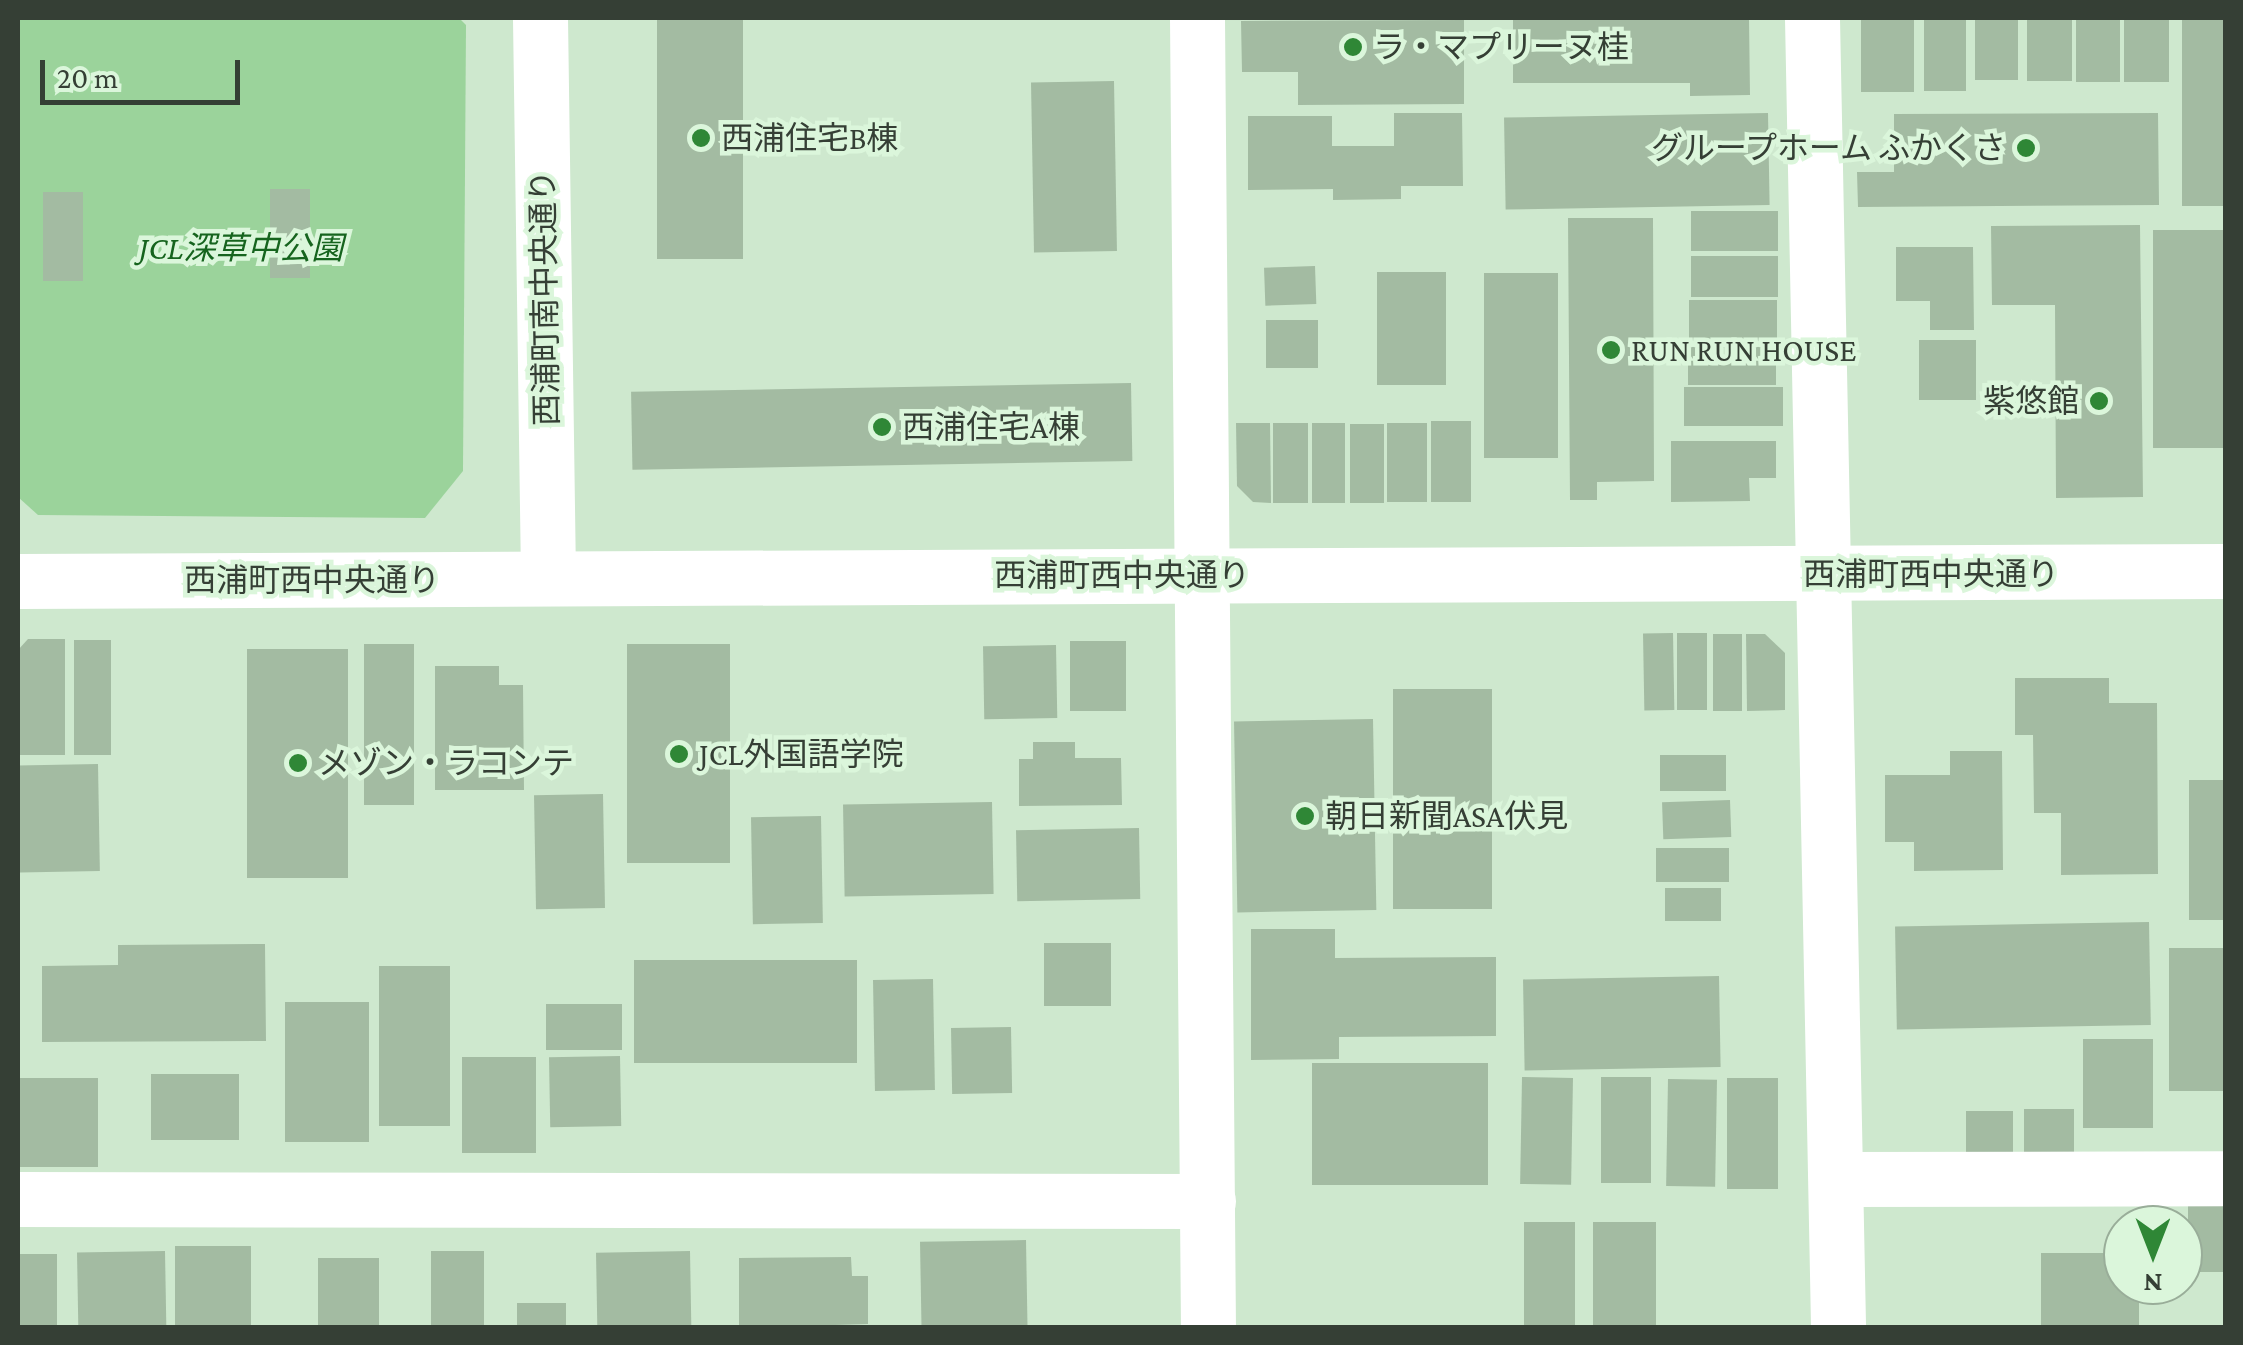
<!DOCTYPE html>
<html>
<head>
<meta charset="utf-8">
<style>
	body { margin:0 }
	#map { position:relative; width:2243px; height:1345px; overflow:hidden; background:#cee8ce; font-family:"Crimson Pro","Noto Sans JP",serif }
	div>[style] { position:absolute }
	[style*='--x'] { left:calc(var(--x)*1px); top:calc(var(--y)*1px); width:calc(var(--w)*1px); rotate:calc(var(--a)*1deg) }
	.green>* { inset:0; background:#9bd39b }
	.building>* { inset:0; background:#a3bba2; transform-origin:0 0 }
	.minor>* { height:55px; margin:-27.5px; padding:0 27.5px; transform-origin:27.5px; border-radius:27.5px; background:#fff }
	.dots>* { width:28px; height:28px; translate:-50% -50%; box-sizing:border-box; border:5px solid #dbf6db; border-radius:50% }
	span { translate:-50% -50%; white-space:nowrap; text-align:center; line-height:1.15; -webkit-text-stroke:9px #dbf6db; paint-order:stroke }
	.poi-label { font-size:32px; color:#353f35 }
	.left { translate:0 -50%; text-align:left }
	.right { translate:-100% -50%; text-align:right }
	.park-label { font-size:32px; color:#16641e; font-style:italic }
	.street-label { font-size:32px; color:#353f35 }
	.frame { position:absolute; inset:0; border:20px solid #353f35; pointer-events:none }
	.north { position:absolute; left:2103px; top:1205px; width:100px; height:100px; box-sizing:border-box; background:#dbf6db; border:2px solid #99ad99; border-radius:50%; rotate:180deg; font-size:28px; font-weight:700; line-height:40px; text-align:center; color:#353f35 }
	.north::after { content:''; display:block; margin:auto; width:35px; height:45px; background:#2f8736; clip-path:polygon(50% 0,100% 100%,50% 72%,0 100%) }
	.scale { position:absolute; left:40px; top:60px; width:200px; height:45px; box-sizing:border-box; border:5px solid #353f35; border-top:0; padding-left:12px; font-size:30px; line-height:35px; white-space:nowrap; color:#353f35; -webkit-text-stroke:8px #dbf6db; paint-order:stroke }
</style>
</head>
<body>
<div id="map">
	<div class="green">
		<div style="clip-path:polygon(18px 18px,459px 18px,466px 25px,463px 471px,425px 518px,38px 515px,18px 497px)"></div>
	</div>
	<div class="building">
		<div style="left:657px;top:18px;width:86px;height:241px"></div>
		<div style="clip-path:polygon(1513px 18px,1749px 18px,1750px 95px,1690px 96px,1690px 83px,1513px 83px)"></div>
		<div style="left:1861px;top:18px;width:53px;height:74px"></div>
		<div style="left:1924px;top:18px;width:42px;height:73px"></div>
		<div style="left:1975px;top:18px;width:43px;height:62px"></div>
		<div style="left:2027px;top:18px;width:45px;height:63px"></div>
		<div style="left:2076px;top:18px;width:44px;height:64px"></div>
		<div style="left:2124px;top:18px;width:45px;height:64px"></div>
		<div style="left:2182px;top:18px;width:44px;height:188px"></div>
		<div style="clip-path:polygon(1464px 20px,1464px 104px,1298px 105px,1298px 72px,1242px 72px,1241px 21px)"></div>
		<div style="left:1114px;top:81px;width:170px;height:83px;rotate:89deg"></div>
		<div style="clip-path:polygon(1394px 113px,1462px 113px,1463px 186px,1401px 186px,1401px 199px,1333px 200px,1333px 189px,1248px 190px,1248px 116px,1332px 116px,1332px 146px,1394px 146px)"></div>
		<div style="left:1768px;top:113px;width:92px;height:264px;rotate:89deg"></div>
		<div style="clip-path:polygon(2158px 113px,2159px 205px,1858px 207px,1857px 172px,1894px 172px,1894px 114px)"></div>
		<div style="left:270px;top:189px;width:40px;height:89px"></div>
		<div style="left:43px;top:192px;width:40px;height:89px"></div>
		<div style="left:1691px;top:211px;width:87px;height:40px"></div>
		<div style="clip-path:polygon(1568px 218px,1653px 218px,1654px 481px,1597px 482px,1597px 500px,1570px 500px)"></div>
		<div style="clip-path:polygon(2140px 225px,2143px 497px,2056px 498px,2055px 305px,1992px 305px,1991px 226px)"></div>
		<div style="left:2153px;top:230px;width:73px;height:218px"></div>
		<div style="clip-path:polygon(1896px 247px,1973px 247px,1974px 330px,1930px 330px,1930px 301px,1896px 301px)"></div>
		<div style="left:1778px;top:256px;width:41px;height:87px;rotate:90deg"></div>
		<div style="left:1315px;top:266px;width:38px;height:51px;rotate:88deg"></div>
		<div style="left:1446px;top:272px;width:113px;height:69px;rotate:90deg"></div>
		<div style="left:1558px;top:273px;width:185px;height:74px;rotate:90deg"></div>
		<div style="left:1689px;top:300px;width:88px;height:41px"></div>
		<div style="left:1266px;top:320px;width:52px;height:48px"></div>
		<div style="left:1919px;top:340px;width:57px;height:60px"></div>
		<div style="left:1776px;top:344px;width:41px;height:88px;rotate:90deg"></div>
		<div style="left:1131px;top:383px;width:78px;height:500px;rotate:89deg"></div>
		<div style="left:1783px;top:387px;width:39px;height:99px;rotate:90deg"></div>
		<div style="left:1471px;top:421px;width:81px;height:40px;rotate:90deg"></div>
		<div style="clip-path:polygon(1236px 423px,1270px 423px,1271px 503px,1253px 502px,1237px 486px)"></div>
		<div style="left:1273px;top:423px;width:35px;height:80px"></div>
		<div style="left:1312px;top:423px;width:33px;height:80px"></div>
		<div style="left:1387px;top:423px;width:40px;height:79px"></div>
		<div style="left:1350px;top:424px;width:34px;height:79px"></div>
		<div style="clip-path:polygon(1671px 441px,1776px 441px,1776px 478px,1749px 478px,1750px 501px,1671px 502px)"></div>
		<div style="left:1673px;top:633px;width:77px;height:30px;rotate:89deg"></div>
		<div style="left:1707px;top:633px;width:77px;height:30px;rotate:90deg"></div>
		<div style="left:1713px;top:634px;width:29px;height:77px"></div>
		<div style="clip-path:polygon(1746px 634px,1765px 634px,1785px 653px,1785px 710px,1747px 711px)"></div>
		<div style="clip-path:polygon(28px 639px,65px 639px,65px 755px,18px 755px,18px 650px)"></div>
		<div style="left:74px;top:640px;width:37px;height:115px"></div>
		<div style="left:1070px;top:641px;width:56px;height:70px"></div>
		<div style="left:364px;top:644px;width:50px;height:161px"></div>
		<div style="left:730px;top:644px;width:219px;height:103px;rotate:90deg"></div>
		<div style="left:1056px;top:645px;width:73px;height:73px;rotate:89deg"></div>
		<div style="left:247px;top:649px;width:101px;height:229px"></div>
		<div style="clip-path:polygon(435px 666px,499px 666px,499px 685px,523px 685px,524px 790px,435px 790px)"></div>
		<div style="clip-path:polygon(2015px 678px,2109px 678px,2109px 703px,2157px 703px,2158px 874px,2061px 875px,2061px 813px,2034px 813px,2033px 735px,2015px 735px)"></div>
		<div style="left:1492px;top:689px;width:220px;height:99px;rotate:90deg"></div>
		<div style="left:1373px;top:719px;width:191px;height:139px;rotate:89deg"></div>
		<div style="clip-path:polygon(1033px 742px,1075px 742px,1075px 758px,1121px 758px,1122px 805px,1019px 806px,1019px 759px,1033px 759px)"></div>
		<div style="clip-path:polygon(1950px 751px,2002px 751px,2003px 870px,1914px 871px,1914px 842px,1885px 842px,1885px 775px,1950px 775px)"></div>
		<div style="left:1726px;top:755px;width:36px;height:66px;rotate:90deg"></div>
		<div style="left:98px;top:764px;width:107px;height:80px;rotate:89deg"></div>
		<div style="left:2189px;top:780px;width:37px;height:140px"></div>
		<div style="left:603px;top:794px;width:114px;height:69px;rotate:89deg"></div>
		<div style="left:1730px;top:800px;width:37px;height:68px;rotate:88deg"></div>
		<div style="left:992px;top:802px;width:92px;height:149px;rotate:89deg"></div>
		<div style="left:821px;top:816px;width:107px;height:70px;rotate:89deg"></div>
		<div style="left:1139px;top:828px;width:71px;height:123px;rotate:89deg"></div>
		<div style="left:1656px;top:848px;width:73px;height:34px"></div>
		<div style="left:1665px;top:888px;width:56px;height:33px"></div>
		<div style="left:2149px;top:922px;width:103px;height:254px;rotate:89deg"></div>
		<div style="clip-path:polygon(1251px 929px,1335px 929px,1335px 958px,1496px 957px,1496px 1036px,1339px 1037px,1339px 1059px,1251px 1060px)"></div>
		<div style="left:1044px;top:943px;width:67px;height:63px"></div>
		<div style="clip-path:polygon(265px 944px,266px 1041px,42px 1042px,42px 966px,118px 965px,118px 945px)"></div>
		<div style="left:2226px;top:948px;width:143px;height:57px;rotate:90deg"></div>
		<div style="left:857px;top:960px;width:103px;height:223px;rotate:90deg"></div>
		<div style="left:450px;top:966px;width:160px;height:71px;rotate:90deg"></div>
		<div style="left:1719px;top:976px;width:91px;height:196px;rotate:89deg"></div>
		<div style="left:933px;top:979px;width:111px;height:60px;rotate:89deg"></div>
		<div style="left:369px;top:1002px;width:140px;height:84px;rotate:90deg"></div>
		<div style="left:546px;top:1004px;width:76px;height:46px"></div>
		<div style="left:1011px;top:1027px;width:66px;height:60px;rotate:89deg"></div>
		<div style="left:2083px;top:1039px;width:70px;height:89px"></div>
		<div style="left:620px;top:1056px;width:70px;height:71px;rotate:89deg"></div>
		<div style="left:462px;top:1057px;width:74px;height:96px"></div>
		<div style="left:1488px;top:1063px;width:122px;height:176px;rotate:90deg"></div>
		<div style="left:151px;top:1074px;width:88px;height:66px"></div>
		<div style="left:1522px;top:1077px;width:51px;height:107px;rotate:1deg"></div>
		<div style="left:1601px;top:1077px;width:50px;height:106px"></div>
		<div style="left:18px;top:1078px;width:80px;height:89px"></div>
		<div style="left:1727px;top:1078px;width:51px;height:111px"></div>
		<div style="left:1668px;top:1079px;width:49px;height:107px;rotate:1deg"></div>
		<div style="left:2024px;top:1109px;width:50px;height:50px"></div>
		<div style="left:1966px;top:1111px;width:47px;height:50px"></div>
		<div style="left:2188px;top:1200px;width:38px;height:72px"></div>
		<div style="left:1524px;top:1222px;width:51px;height:106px"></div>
		<div style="left:1593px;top:1222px;width:63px;height:106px"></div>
		<div style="left:1026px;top:1240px;width:88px;height:106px;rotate:89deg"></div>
		<div style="left:175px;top:1246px;width:76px;height:82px"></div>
		<div style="left:165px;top:1251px;width:77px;height:88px;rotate:89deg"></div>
		<div style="left:431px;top:1251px;width:53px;height:77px"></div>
		<div style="left:690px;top:1251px;width:77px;height:94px;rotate:89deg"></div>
		<div style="clip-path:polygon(2041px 1253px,2123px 1253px,2123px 1285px,2139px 1285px,2139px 1328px,2041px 1328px)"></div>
		<div style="left:18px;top:1254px;width:39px;height:74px"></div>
		<div style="clip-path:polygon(851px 1257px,852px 1276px,868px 1276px,868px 1324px,739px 1328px,739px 1258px)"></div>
		<div style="left:379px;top:1258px;width:70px;height:61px;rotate:90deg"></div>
		<div style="left:517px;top:1303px;width:49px;height:25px"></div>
	</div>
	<div class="minor">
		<div style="--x:540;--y:18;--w:560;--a:89.18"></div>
		<div style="--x:1197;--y:18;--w:1310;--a:89.52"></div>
		<div style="--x:1812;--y:18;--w:1310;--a:88.86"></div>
		<div style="--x:18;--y:581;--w:2208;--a:-0.26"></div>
		<div style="--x:1837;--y:1179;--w:389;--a:-0.1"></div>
		<div style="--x:18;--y:1199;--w:1190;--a:0.1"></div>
	</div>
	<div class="dots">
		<div style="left:1353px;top:47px;background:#2f8736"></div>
		<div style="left:701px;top:138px;background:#2f8736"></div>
		<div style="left:2026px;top:148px;background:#2f8736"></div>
		<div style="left:1611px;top:350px;background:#2f8736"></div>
		<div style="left:2099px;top:401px;background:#2f8736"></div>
		<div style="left:882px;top:427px;background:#2f8736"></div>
		<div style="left:679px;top:754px;background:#2f8736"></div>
		<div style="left:298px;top:763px;background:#2f8736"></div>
		<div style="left:1305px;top:816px;background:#2f8736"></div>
	</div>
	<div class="poi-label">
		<span class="left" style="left:1373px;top:47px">ラ・マプリーヌ桂</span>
		<span class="left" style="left:721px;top:138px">西浦住宅B棟</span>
		<span class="right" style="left:2006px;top:148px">グループホーム ふかくさ</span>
		<span class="left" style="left:1631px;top:350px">RUN RUN HOUSE</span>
		<span class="right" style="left:2079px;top:401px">紫悠館</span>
		<span class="left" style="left:902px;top:427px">西浦住宅A棟</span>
		<span class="left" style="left:699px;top:754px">JCL外国語学院</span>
		<span class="left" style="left:318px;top:763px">メゾン・ラコンテ</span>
		<span class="left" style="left:1325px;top:816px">朝日新聞ASA伏見</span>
	</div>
	<div class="park-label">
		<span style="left:241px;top:248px">JCL深草中公園</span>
	</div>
	<div class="street-label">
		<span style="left:545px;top:298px;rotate:-91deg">西浦町南中央通り</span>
		<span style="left:1931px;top:574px">西浦町西中央通り</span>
		<span style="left:1122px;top:575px">西浦町西中央通り</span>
		<span style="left:312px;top:580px">西浦町西中央通り</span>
	</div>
	<div class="frame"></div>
	<div class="north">N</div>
	<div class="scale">20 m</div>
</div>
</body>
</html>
